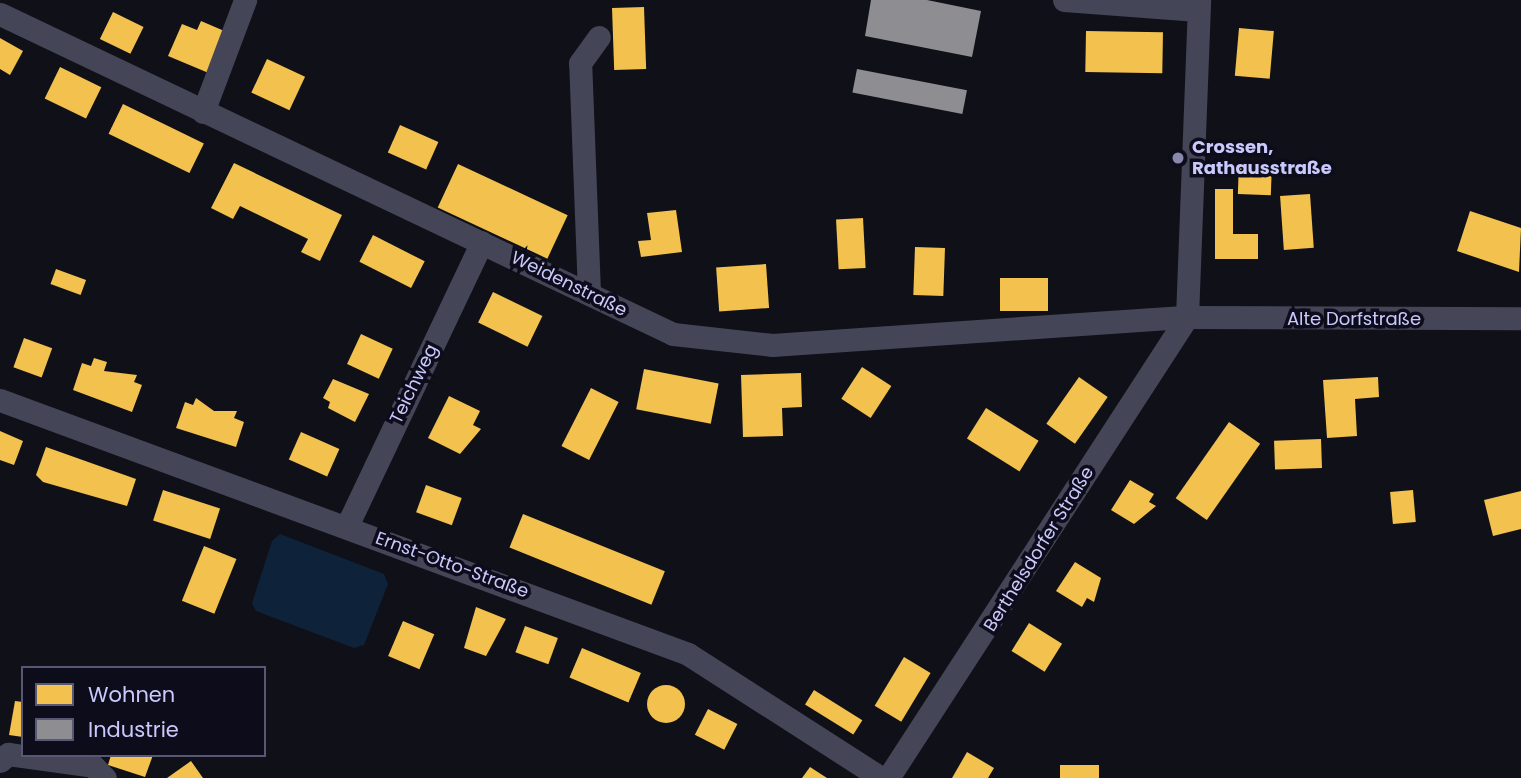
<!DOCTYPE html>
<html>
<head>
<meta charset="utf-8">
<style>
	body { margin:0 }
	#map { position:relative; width:1521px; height:778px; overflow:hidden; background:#101018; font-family:Poppins,sans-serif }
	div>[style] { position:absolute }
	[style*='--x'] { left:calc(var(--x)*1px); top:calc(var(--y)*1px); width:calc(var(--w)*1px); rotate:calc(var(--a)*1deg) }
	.water>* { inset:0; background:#0e233a }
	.homes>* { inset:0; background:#f2c14e; transform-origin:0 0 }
	.round { border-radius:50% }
	.industry>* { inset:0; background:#8d8d92; transform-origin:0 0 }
	.minor>* { height:23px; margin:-11.5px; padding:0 11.5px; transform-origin:11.5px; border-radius:11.5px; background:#444658 }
	.dots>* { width:19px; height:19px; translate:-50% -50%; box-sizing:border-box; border:4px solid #0d0c1b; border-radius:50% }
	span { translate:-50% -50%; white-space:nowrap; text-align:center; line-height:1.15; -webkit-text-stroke:7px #0d0c1b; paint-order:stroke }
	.poi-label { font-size:18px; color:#c9c9fc; font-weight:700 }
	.left { translate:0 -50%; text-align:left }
	.street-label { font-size:18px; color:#c9c9fc }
	.legend { position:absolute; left:21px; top:666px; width:245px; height:91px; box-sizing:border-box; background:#0d0c1b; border:2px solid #585875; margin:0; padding:9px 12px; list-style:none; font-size:21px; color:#c9c9fc }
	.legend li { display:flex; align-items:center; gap:14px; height:35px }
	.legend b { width:35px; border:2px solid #585875 }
</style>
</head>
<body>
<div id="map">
	<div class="water">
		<div style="clip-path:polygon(280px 534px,384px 574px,388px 584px,364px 645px,354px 648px,256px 611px,252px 603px,272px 541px)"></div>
	</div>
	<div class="homes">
		<div style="left:644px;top:7px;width:62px;height:32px;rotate:88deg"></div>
		<div style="left:113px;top:12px;width:34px;height:30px;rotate:26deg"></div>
		<div style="clip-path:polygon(201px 21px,229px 33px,211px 74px,168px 56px,182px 24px,197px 30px)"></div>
		<div style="left:1239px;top:28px;width:35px;height:48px;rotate:5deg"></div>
		<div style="left:1086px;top:31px;width:77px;height:41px;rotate:1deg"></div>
		<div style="clip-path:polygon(0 38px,23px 51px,10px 75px,0 69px)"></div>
		<div style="left:267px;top:59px;width:42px;height:37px;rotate:25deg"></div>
		<div style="left:60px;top:67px;width:46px;height:35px;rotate:26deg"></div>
		<div style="left:123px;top:104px;width:90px;height:33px;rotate:26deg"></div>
		<div style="left:400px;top:125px;width:42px;height:30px;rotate:24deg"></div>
		<div style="left:1239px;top:161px;width:33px;height:33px;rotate:2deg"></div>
		<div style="clip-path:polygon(234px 163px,342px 215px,320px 261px,301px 252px,308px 239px,240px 206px,233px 219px,211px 208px)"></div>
		<div style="left:458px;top:164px;width:121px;height:48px;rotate:25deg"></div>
		<div style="clip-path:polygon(1215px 189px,1233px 189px,1233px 234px,1258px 234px,1258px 259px,1215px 259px)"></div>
		<div style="left:1310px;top:194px;width:54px;height:30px;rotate:86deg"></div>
		<div style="clip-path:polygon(676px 210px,682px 252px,641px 257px,638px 241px,651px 240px,647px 213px)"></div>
		<div style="clip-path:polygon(1470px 211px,1521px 228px,1519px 272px,1457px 251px)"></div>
		<div style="left:863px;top:218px;width:50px;height:27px;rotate:87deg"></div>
		<div style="left:373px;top:235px;width:58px;height:30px;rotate:27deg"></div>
		<div style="left:915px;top:247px;width:30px;height:48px;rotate:2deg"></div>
		<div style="left:766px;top:264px;width:44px;height:50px;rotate:86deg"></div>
		<div style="left:56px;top:269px;width:32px;height:16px;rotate:20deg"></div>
		<div style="left:1000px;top:278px;width:48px;height:33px"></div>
		<div style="left:493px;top:292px;width:55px;height:34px;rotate:26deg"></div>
		<div style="left:361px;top:334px;width:35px;height:33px;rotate:25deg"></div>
		<div style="left:24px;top:338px;width:30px;height:31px;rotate:20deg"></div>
		<div style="clip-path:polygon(94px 358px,107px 362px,104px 371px,137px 375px,134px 382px,142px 385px,132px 412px,73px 390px,82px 363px,91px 366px)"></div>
		<div style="left:862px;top:367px;width:35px;height:38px;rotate:33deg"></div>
		<div style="left:644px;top:369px;width:76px;height:41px;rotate:11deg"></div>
		<div style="clip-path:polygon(801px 373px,802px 407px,782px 408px,783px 436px,743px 437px,741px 375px)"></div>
		<div style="left:1079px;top:377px;width:35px;height:57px;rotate:35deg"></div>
		<div style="clip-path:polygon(1378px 377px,1379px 397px,1355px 399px,1357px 436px,1327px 438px,1323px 380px)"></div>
		<div style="clip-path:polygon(333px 379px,369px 394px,355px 422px,328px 408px,330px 402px,323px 398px)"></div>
		<div style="left:591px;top:388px;width:31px;height:65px;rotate:27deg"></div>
		<div style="clip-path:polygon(449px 396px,480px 411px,473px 425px,481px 429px,460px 454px,428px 438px)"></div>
		<div style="clip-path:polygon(196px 398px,214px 411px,237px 411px,234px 418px,244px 422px,236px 447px,176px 428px,185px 402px,193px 405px)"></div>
		<div style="left:986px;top:408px;width:62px;height:36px;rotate:32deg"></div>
		<div style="left:1229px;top:422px;width:38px;height:93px;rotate:35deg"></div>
		<div style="clip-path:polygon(0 431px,23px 441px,14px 465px,0 460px)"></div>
		<div style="left:301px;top:432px;width:42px;height:30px;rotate:24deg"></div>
		<div style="left:1321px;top:439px;width:29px;height:47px;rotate:88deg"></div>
		<div style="clip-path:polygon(46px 447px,136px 479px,127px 506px,43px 482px,36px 475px)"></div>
		<div style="clip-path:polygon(1130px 480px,1154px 494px,1149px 502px,1156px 506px,1134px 524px,1111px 510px)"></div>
		<div style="left:426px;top:485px;width:38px;height:29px;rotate:20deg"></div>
		<div style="left:163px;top:490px;width:60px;height:32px;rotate:18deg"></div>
		<div style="left:1413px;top:490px;width:32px;height:23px;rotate:85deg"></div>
		<div style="clip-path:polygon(1521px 491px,1521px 529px,1493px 536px,1484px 500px)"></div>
		<div style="left:523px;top:514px;width:153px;height:36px;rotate:22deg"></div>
		<div style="left:204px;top:546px;width:35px;height:59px;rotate:22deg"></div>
		<div style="clip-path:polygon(1075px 562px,1101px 578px,1094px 602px,1087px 598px,1082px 607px,1056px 591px)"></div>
		<div style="clip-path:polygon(476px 607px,506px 619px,486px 656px,464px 648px)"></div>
		<div style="left:403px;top:621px;width:34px;height:38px;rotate:23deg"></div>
		<div style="left:1029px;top:623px;width:39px;height:33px;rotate:32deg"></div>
		<div style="left:525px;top:626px;width:35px;height:28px;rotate:20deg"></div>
		<div style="left:582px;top:648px;width:64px;height:32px;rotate:23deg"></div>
		<div style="left:904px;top:657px;width:31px;height:57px;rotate:31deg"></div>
		<div class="round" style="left:647px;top:685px;width:38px;height:38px"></div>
		<div style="left:814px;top:690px;width:57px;height:17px;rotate:32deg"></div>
		<div style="clip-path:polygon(15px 701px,23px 702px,23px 737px,9px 735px)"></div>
		<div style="left:708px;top:709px;width:33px;height:29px;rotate:27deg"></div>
		<div style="clip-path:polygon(967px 752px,994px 768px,988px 778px,952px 778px)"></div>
		<div style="clip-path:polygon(111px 755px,153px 755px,145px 777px,108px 765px)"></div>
		<div style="clip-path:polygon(191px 761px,203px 778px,167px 778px)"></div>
		<div style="left:1060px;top:765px;width:39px;height:13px"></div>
		<div style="clip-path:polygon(810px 767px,827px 778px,802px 778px)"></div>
	</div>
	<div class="industry">
		<div style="clip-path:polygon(871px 0,927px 0,981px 11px,972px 57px,865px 36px)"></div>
		<div style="left:857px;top:69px;width:112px;height:24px;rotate:11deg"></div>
	</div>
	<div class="minor">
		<div style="--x:1064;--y:0;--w:134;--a:4.3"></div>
		<div style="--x:0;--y:14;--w:745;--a:25.43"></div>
		<div style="--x:673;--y:334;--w:100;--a:6.3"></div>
		<div style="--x:772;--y:345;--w:416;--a:-3.9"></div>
		<div style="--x:1187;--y:317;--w:334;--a:0.2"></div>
		<div style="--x:203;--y:112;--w:120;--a:-69.4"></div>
		<div style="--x:589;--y:293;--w:230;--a:-92.2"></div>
		<div style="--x:580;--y:63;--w:32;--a:-54"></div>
		<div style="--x:1187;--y:317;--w:317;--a:-87.8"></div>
		<div style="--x:0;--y:400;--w:733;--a:20.26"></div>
		<div style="--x:688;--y:654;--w:229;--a:32.7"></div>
		<div style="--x:347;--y:526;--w:314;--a:-64.6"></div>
		<div style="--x:0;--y:761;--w:11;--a:-41"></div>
		<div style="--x:8;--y:754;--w:86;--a:8"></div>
		<div style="--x:93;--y:766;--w:17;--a:45"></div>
		<div style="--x:888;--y:778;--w:549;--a:-57.03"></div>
	</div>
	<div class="dots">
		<div style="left:1178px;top:158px;background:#8888ac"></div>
	</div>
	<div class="poi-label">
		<span class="left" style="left:1192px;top:158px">Crossen,<br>Rathausstraße</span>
	</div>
	<div class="street-label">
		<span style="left:569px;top:284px;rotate:26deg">Weidenstraße</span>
		<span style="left:1354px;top:319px">Alte Dorfstraße</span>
		<span style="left:414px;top:384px;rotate:-64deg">Teichweg</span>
		<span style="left:1039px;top:549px;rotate:-58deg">Berthelsdorfer Straße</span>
		<span style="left:452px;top:565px;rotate:20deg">Ernst-Otto-Straße</span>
	</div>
	<ul class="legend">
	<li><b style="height:19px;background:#f2c14e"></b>Wohnen</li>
	<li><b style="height:19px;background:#8d8d92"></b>Industrie</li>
	</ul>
</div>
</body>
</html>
